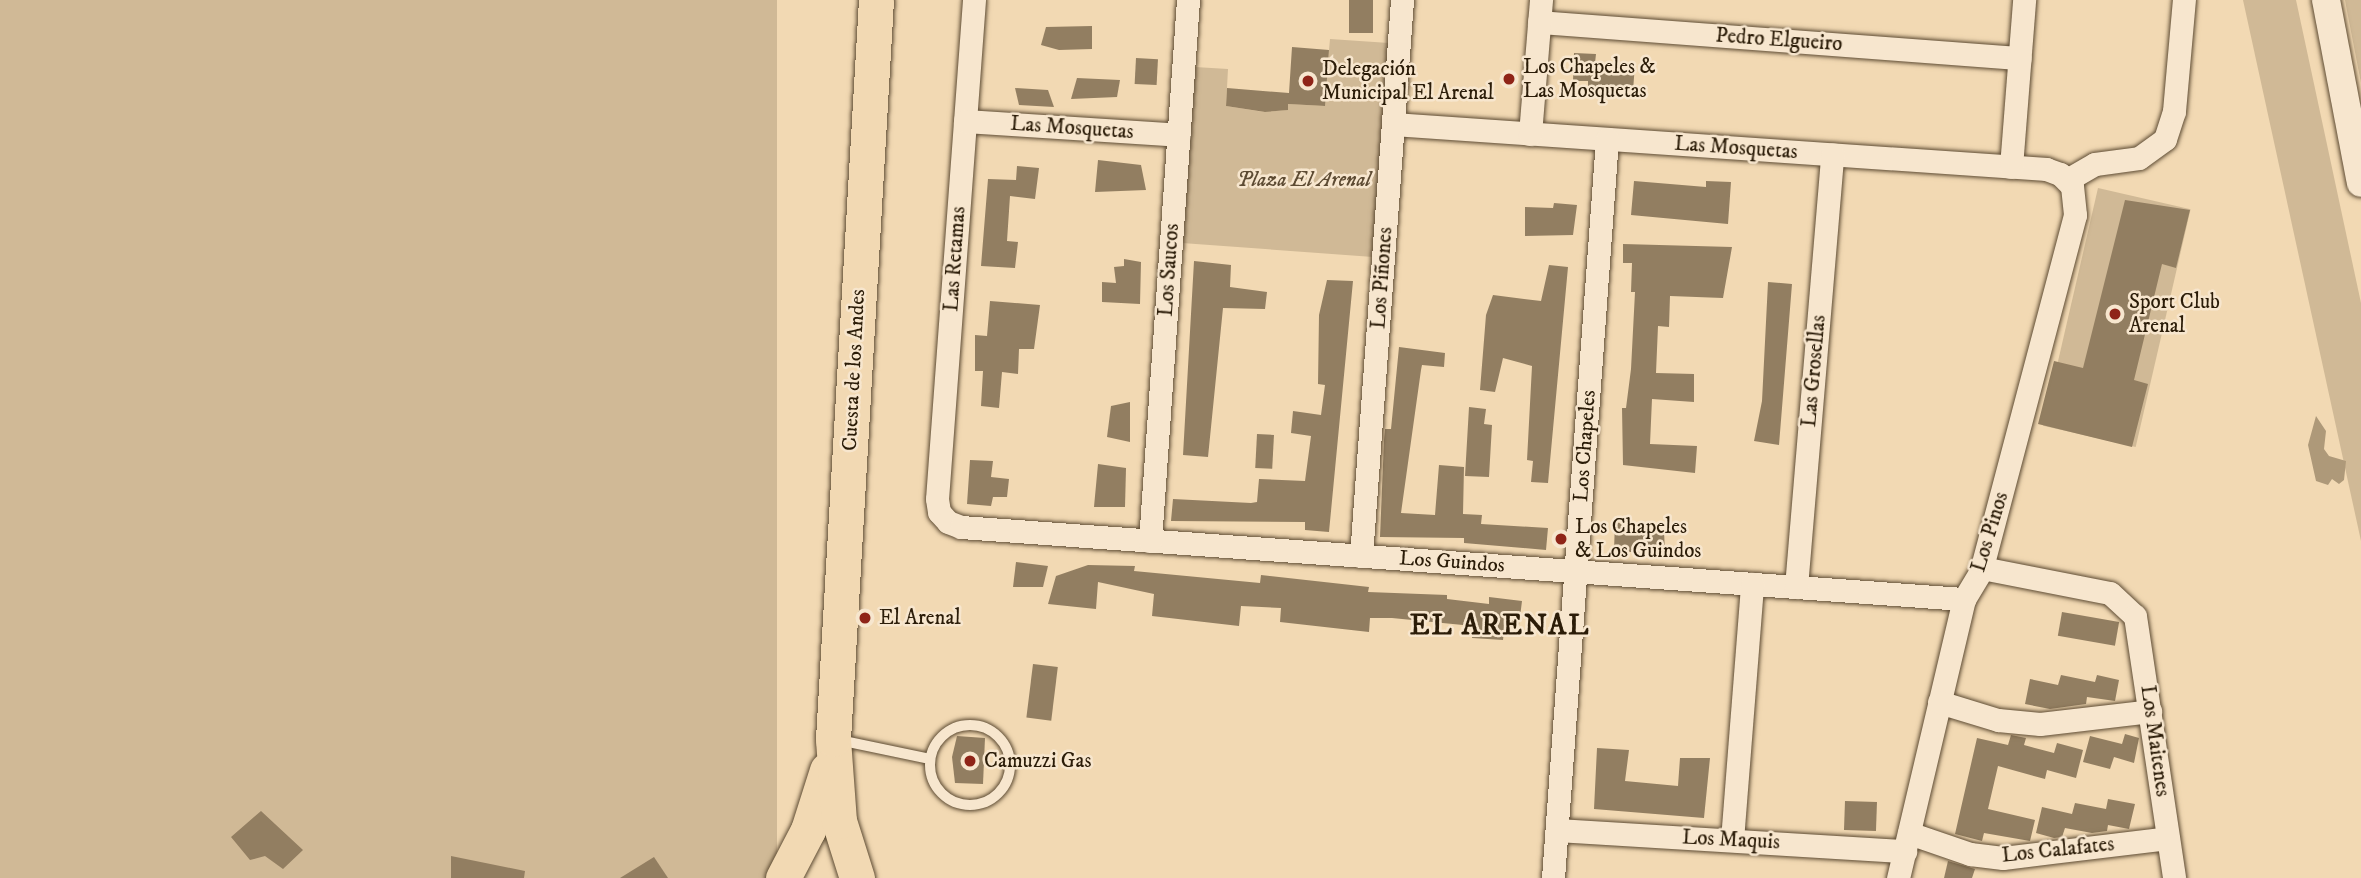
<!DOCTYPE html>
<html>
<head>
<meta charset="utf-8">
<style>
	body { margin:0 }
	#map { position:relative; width:2361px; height:878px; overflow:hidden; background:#f2d9b3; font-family:"IM FELL DW Pica",serif }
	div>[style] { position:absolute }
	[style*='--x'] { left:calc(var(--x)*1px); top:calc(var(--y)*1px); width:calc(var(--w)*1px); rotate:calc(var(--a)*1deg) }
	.green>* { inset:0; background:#d0b996; transform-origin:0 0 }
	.water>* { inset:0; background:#ae9979 }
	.building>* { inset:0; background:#927e61; transform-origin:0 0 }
	.roads { filter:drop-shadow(0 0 2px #5d4b33) drop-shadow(0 0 2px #5d4b33) }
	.service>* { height:10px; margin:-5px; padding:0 5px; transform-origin:5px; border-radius:5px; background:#f7e6ce }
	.service>.ring { margin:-5px; padding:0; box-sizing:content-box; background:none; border:10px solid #f7e6ce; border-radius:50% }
	.minor>* { height:23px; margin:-11.5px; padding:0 11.5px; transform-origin:11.5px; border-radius:11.5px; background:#f7e6ce }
	.tertiary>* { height:28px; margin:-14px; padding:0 14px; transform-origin:14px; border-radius:14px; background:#f7e6ce }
	.primary>* { height:35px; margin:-17.5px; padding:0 17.5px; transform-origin:17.5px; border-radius:17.5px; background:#f2d9b3 }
	.dots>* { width:19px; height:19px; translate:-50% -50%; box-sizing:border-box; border:4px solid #f7e6ce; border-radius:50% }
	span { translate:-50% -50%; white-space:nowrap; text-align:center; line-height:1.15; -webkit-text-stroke:5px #f7e6ce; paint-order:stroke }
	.street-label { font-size:21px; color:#2b1c08 }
	.poi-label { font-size:21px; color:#2b1c08 }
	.left { translate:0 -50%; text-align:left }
	.park-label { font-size:21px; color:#5d4b33; font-style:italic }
	.district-label { font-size:28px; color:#2b1c08; font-weight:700; letter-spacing:2px }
</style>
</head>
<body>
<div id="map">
	<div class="green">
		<div style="left:0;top:0;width:777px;height:878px"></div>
		<div style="clip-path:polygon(2243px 0,2296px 0,2361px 303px,2361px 541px)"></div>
		<div style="clip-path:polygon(2345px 0,2361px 0,2361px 83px,2347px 11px)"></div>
		<div style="clip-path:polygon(1330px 39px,1389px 43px,1373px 257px,1182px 243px,1195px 67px,1228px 69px,1226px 106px,1264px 112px,1287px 110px,1288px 104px,1324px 106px)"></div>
		<div style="left:2098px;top:188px;width:95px;height:244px;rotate:13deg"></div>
	</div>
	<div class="water">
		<div style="clip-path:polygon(2316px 416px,2326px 431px,2324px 449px,2329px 456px,2346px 461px,2344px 480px,2339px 484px,2332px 479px,2328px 485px,2316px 481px,2308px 445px)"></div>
	</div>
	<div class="building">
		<div style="left:1349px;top:0;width:24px;height:33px"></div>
		<div style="clip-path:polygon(1092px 26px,1092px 49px,1059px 50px,1041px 45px,1046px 27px)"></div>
		<div style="clip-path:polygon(1292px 47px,1329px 50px,1325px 106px,1288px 104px,1288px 110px,1265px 112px,1226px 106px,1227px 88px,1289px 93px)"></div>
		<div style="clip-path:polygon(1574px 53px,1596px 54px,1595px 63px,1635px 64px,1633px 91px,1588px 89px,1588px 81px,1573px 81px)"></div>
		<div style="left:1136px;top:58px;width:22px;height:26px;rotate:3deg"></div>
		<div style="clip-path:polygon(1077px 78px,1120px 80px,1117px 97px,1071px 99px)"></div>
		<div style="clip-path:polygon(1015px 88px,1048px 90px,1054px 107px,1019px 105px)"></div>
		<div style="clip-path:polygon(1098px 160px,1141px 165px,1146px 190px,1095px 192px)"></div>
		<div style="clip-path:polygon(1017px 166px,1039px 168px,1035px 199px,1010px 196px,1007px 241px,1018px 242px,1015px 268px,981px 266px,988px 179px,1016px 180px)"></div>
		<div style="clip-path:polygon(1634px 181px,1706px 187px,1706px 181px,1731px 182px,1728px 224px,1631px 215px)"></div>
		<div style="clip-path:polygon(2125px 200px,2190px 210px,2176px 268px,2162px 264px,2134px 380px,2148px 384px,2132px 447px,2038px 424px,2054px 361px,2083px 368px)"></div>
		<div style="clip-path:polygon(1554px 203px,1577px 205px,1573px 235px,1525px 236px,1525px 207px,1553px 208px)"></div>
		<div style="clip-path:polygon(1623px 244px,1732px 247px,1723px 298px,1670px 296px,1669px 327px,1658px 326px,1656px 373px,1694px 374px,1694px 402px,1652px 399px,1650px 444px,1697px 446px,1695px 473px,1623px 465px,1622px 408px,1626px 408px,1631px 369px,1635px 292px,1631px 292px,1632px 263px,1623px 263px)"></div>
		<div style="clip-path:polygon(1124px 259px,1141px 262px,1140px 304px,1102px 302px,1102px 282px,1116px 283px,1114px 267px,1124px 266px)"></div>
		<div style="clip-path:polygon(1194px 261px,1231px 265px,1230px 287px,1267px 292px,1265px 309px,1223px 308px,1208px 457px,1183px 455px)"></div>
		<div style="clip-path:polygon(1549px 265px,1568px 267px,1548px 483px,1531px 482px,1533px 461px,1527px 460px,1532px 366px,1503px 358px,1495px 392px,1480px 390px,1486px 315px,1493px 295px,1541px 301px)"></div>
		<div style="clip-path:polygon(1327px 280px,1353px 281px,1329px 532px,1305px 530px,1305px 522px,1171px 521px,1173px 499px,1251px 503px,1257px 502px,1259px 479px,1305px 481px,1311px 436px,1291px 433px,1293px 411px,1321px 415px,1325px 385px,1318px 384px,1319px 315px)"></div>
		<div style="clip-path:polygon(1768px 282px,1792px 284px,1779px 445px,1754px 441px,1762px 401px)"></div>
		<div style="clip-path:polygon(990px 301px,1040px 305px,1034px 349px,1019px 349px,1018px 374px,1002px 372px,999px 408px,981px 406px,983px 371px,975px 371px,975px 335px,987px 336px)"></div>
		<div style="clip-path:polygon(1399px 347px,1445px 353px,1444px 367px,1422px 365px,1421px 370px,1401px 513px,1435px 515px,1439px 465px,1464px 467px,1463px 514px,1482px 515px,1481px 524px,1548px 528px,1546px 550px,1464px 543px,1464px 538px,1380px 537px,1384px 440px,1385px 429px,1391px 429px)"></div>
		<div style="clip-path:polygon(1130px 402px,1130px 442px,1107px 437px,1111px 406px)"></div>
		<div style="clip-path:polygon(1469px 407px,1486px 409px,1484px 424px,1492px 425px,1489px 477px,1465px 476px)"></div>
		<div style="left:1257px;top:434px;width:17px;height:34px;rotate:3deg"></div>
		<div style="clip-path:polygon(970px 460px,993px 461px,991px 477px,1009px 479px,1007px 497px,993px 497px,991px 506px,967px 504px)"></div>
		<div style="clip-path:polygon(1098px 464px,1126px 468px,1125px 507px,1094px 507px)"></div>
		<div style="clip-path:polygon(1615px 521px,1634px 530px,1664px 530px,1665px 554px,1614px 551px)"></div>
		<div style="clip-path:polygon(1016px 562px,1048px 566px,1043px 587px,1013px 587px)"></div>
		<div style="clip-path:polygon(1088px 565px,1135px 566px,1134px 571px,1260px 583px,1261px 575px,1369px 587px,1368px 592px,1447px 595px,1447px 599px,1489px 604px,1489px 597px,1522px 601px,1519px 625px,1505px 623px,1503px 640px,1472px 638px,1473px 626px,1392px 618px,1370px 618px,1369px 632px,1280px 622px,1281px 608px,1241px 606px,1239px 626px,1152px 616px,1154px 594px,1098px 582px,1096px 609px,1048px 604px,1056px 576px)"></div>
		<div style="left:2062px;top:612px;width:58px;height:24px;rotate:10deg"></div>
		<div style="left:1033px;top:664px;width:25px;height:54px;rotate:7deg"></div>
		<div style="clip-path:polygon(2061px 675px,2095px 682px,2097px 675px,2119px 680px,2115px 701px,2087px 697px,2086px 704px,2050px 709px,2025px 704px,2030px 679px,2058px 685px)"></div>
		<div style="clip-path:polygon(2125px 734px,2139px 738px,2134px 763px,2114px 757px,2110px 769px,2083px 762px,2090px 736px,2122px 744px)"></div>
		<div style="clip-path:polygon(2011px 735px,2026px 738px,2024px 745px,2054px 753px,2057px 743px,2083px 750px,2076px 778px,2047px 770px,2045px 779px,1998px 766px,1988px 809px,2035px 820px,2030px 841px,1984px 833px,1982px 841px,1955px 834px,1977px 738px,2008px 745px)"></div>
		<div style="clip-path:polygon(957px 736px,985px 738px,983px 784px,955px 783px,952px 757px)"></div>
		<div style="clip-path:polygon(1597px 748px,1629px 750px,1625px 781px,1678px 786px,1680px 758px,1710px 758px,1704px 818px,1594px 809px)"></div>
		<div style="clip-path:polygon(2108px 799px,2135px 804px,2129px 829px,2108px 825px,2107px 831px,2092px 833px,2065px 828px,2062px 837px,2054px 838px,2036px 833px,2042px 807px,2072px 814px,2075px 803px,2106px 809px)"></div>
		<div style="left:1845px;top:801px;width:32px;height:29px;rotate:2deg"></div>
		<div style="clip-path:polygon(261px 811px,303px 850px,283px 869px,265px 856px,250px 860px,231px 837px)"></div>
		<div style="clip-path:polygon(451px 856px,525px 871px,524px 878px,451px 878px)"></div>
		<div style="clip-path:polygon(654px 857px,668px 878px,620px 878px)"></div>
		<div style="clip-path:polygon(1948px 861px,1975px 869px,1972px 878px,1944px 878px)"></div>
	</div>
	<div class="roads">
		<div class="service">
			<div class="ring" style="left:930px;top:725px;width:70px;height:70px"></div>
			<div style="--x:839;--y:740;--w:93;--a:11.8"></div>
		</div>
		<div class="minor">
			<div style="--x:974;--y:0;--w:500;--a:94.24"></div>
			<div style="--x:937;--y:499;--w:13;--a:81"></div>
			<div style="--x:939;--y:512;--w:13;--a:48"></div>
			<div style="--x:948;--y:522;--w:14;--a:21"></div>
			<div style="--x:961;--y:527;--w:1006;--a:4.11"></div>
			<div style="--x:1539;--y:22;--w:482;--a:4.3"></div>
			<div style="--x:965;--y:121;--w:214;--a:3.7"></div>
			<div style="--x:1393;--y:124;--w:655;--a:3.94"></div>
			<div style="--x:2046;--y:169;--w:15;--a:20"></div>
			<div style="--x:2060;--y:174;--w:17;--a:45"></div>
			<div style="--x:2072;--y:186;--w:29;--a:84"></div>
			<div style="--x:2075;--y:215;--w:368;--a:104.8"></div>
			<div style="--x:1981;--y:571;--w:33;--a:121"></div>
			<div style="--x:1964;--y:599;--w:287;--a:103.3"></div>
			<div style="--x:1530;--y:134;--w:134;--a:-85.3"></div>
			<div style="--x:2011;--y:167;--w:168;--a:-85.5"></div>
			<div style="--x:2067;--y:180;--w:32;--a:-30"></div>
			<div style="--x:2095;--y:164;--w:44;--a:-7.8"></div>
			<div style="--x:2139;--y:158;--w:32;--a:-36"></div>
			<div style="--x:2165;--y:139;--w:29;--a:-72"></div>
			<div style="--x:2174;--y:111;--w:111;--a:-84.9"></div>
			<div style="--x:1150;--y:541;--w:542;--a:-85.98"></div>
			<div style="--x:1361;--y:556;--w:558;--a:-85.78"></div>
			<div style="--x:1982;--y:568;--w:130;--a:11.1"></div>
			<div style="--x:2110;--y:593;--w:34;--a:43"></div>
			<div style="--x:2135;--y:616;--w:265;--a:81.5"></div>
			<div style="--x:1796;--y:587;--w:434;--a:-85.2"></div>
			<div style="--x:1939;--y:702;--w:62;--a:17"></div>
			<div style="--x:1998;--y:720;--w:42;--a:5.4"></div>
			<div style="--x:2040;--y:724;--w:111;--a:-6.7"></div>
			<div style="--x:1557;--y:830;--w:349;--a:3.5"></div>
			<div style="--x:1909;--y:833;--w:65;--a:19"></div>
			<div style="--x:1970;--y:854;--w:33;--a:7"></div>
			<div style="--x:2003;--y:858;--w:166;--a:-6.9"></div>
			<div style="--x:1732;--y:840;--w:257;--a:-85.5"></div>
			<div style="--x:1553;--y:878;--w:741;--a:-85.82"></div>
		</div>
		<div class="tertiary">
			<div style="--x:2326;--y:0;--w:186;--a:79.2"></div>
		</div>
		<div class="primary">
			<div style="--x:783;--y:878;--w:54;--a:-62.5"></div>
			<div style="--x:808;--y:830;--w:63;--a:-72.4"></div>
			<div style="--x:857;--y:878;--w:60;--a:-107.5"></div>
			<div style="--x:839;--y:821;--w:82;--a:-94.2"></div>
			<div style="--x:833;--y:739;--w:740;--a:-86.67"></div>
		</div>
	</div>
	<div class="dots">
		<div style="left:1509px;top:79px;background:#8f2418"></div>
		<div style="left:1308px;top:81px;background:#8f2418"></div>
		<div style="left:2115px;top:314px;background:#8f2418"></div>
		<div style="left:1561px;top:539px;background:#8f2418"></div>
		<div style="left:865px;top:618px;background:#8f2418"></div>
		<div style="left:970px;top:761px;background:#8f2418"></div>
	</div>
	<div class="street-label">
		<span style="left:1779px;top:40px;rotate:4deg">Pedro Elgueiro</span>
		<span style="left:1072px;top:128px;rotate:4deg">Las Mosquetas</span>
		<span style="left:1736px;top:148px;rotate:4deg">Las Mosquetas</span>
		<span style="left:955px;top:259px;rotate:-86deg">Las Retamas</span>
		<span style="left:1169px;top:270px;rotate:-86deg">Los Saucos</span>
		<span style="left:1382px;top:278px;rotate:-86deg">Los Piñones</span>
		<span style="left:854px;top:370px;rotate:-87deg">Cuesta de los Andes</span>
		<span style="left:1814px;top:371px;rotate:-85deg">Las Grosellas</span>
		<span style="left:1585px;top:446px;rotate:-86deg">Los Chapeles</span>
		<span style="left:1990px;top:532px;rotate:-73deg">Los Pinos</span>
		<span style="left:1452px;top:562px;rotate:4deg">Los Guindos</span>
		<span style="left:2155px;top:741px;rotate:82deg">Los Maitenes</span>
		<span style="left:1731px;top:840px;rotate:3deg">Los Maquis</span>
		<span style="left:2058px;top:850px;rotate:-6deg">Los Calafates</span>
	</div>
	<div class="poi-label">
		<span class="left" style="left:1523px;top:79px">Los Chapeles &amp;<br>Las Mosquetas</span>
		<span class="left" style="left:1322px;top:81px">Delegación<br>Municipal El Arenal</span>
		<span class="left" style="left:2129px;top:314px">Sport Club<br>Arenal</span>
		<span class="left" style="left:1575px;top:539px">Los Chapeles<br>&amp; Los Guindos</span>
		<span class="left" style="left:879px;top:618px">El Arenal</span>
		<span class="left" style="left:984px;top:761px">Camuzzi Gas</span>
	</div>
	<div class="park-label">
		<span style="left:1304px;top:180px">Plaza El Arenal</span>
	</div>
	<div class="district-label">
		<span style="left:1500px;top:626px">EL ARENAL</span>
	</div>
</div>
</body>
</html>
